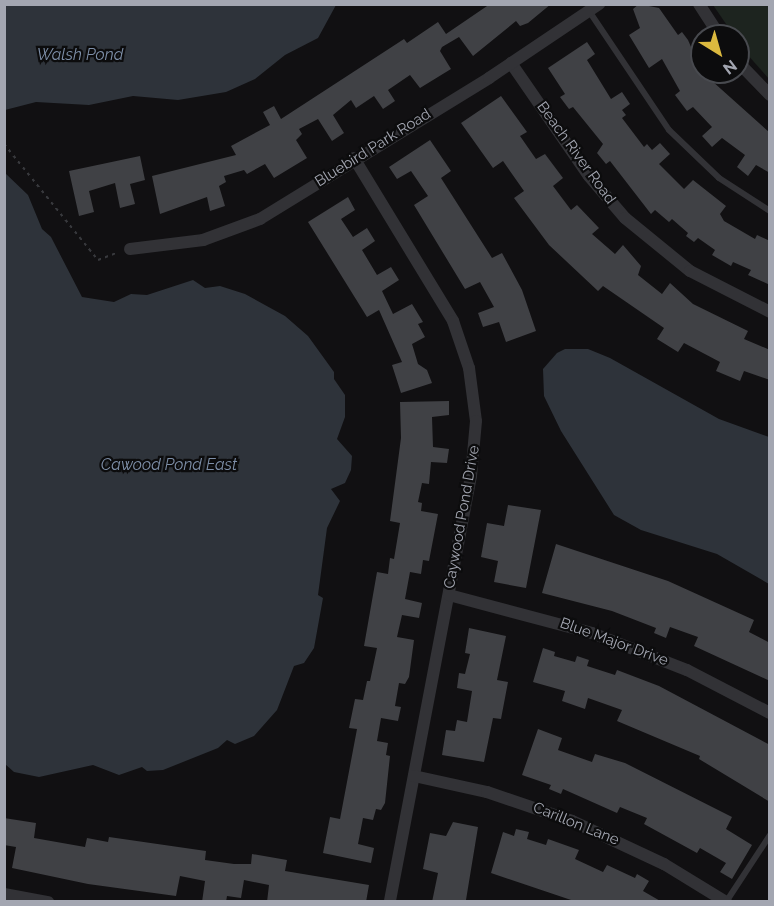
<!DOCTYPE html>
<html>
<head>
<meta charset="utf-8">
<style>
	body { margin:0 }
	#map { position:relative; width:774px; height:906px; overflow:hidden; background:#111012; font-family:Raleway,sans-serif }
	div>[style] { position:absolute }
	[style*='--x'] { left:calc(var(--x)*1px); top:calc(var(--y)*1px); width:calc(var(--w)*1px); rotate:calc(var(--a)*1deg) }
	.green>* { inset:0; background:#1d241f }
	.water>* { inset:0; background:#2e333a }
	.building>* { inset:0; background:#404145 }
	.path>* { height:2px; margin-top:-1px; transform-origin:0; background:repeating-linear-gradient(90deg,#38393d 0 3px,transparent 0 7.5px) }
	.service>* { height:6px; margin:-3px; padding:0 3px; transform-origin:3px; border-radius:3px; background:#323236 }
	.minor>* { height:12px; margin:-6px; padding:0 6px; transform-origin:6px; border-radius:6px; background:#323236 }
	span { translate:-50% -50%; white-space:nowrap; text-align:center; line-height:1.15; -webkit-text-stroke:4.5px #0c0c0d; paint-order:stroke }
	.street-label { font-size:15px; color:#a3a6b1 }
	.water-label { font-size:16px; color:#7e8fa8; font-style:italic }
	.frame { position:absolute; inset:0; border:6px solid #a3a6b1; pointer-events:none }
	.north { position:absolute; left:690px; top:24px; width:60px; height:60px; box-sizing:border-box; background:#0c0c0d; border:2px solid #484a4f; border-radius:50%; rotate:143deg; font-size:16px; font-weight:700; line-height:24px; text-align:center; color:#a3a6b1 }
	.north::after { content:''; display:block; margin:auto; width:21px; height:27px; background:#dbb93f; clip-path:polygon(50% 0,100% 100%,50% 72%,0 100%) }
</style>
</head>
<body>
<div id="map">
	<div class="green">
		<div style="clip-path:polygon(713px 5px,769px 5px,769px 79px,746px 53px)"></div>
	</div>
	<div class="water">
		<div style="clip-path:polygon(4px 5px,5px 4px,336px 5px,318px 38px,285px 55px,255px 79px,226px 92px,178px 100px,133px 96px,89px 105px,36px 102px,5px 110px)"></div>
		<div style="clip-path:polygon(4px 172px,28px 195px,42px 229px,51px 237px,82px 297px,114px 302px,131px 294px,147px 295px,193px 280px,205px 288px,220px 286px,245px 294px,285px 316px,308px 336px,334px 372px,334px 379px,345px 395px,345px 417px,337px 439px,352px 456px,351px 470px,345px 483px,331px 489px,340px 501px,327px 528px,318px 595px,323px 598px,314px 648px,304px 663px,294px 666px,277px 710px,254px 736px,235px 744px,227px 740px,218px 748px,163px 770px,147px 771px,142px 767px,119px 775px,93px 765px,39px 777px,14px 772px,5px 764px)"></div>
		<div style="clip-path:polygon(565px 349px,588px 349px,610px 358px,719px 419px,769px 437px,769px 584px,717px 554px,641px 530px,614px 515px,561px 431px,544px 396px,543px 369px,557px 353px)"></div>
	</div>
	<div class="building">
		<div style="clip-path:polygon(490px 4px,551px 4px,528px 23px,520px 26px,516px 21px,473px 56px,459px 37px,442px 47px,440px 51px,451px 69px,420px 88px,410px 75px,388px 90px,395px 101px,383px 109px,374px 96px,356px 108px,351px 100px,333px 115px,344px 133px,332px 141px,318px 119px,299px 129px,302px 134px,296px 140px,307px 158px,274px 178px,265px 164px,247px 174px,244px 170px,224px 176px,226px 182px,219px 186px,225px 206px,210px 211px,207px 197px,160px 214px,152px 176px,236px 155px,231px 146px,270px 125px,263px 112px,274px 106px,281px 119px,404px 39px,407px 43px,438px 22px,446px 34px)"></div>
		<div style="clip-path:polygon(639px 4px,659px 8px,678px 35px,682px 32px,688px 40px,702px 72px,770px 133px,770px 173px,756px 165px,748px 176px,737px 167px,745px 155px,722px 138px,712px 147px,702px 136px,712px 127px,693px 107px,687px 111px,675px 95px,680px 91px,662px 59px,649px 68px,629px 35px,640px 28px,633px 9px)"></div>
		<div style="clip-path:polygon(587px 42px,595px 54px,587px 60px,611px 99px,622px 92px,630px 104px,622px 110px,626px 115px,622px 118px,644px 147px,647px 144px,652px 150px,660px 143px,670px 154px,659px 164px,684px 189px,693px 180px,726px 206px,720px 214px,724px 221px,755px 239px,757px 235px,770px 241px,770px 285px,748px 275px,751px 270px,733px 262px,731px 266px,712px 255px,715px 250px,698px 238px,694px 242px,686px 236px,688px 233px,672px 219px,669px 222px,655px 210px,651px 214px,610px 161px,606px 164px,597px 153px,603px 144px,573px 107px,569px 109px,560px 97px,565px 94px,548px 68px)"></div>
		<div style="clip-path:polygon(501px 96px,527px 132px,520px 136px,536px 159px,545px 154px,563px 178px,553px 186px,571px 210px,577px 205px,599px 228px,592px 234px,615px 254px,623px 245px,641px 266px,638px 275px,662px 294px,670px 283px,693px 304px,748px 331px,744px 339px,770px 350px,770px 380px,744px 371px,740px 381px,716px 371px,720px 362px,684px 343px,678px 352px,657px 339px,664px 328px,603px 286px,598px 291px,549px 245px,514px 198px,524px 191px,503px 161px,493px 168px,461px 123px)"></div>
		<div style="clip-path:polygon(430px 140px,451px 171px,441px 178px,492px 258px,502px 253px,522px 290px,536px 331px,506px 342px,499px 322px,483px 327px,478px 313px,494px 307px,480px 282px,465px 289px,414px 205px,428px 196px,411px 171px,397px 179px,389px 167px)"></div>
		<div style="clip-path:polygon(140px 156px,145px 180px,130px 184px,135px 204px,120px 208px,115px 183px,89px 191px,94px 212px,79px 216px,69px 171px)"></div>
		<div style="clip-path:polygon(348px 197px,355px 210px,341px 219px,353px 237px,367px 228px,375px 241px,362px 250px,377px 275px,391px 267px,399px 280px,382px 291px,393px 314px,412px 304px,423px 322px,418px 324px,425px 337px,412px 344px,418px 364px,427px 370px,432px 383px,401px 393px,392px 365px,402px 362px,379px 310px,367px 317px,308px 222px)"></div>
		<div style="clip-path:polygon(449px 401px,449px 415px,432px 417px,433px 447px,449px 449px,447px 463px,431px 462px,429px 484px,422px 483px,418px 502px,422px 503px,421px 511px,438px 514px,429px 561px,423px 560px,421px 574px,410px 572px,405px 599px,422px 603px,419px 618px,402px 615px,397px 637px,414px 640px,409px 677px,405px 684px,399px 683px,395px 706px,401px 707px,398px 721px,381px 718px,377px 741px,388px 743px,386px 755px,390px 756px,385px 803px,381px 810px,376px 809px,373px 820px,363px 818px,358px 844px,374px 848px,371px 863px,323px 853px,330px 817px,340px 819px,357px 729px,349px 728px,355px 699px,363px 700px,367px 681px,370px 681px,377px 648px,364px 646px,377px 572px,388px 574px,390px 558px,394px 559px,400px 523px,390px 521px,401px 438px,400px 402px)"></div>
		<div style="clip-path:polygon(508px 505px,541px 510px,526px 588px,494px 582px,498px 561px,481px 557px,487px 523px,504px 526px)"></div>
		<div style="clip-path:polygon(556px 544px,668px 581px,754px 620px,749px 632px,770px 643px,770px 681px,694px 646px,698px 637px,670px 627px,666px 638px,654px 633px,656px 628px,612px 611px,542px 593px)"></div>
		<div style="clip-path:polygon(469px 628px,506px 636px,497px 680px,508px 682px,501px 719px,493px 718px,484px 762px,442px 755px,446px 730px,455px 731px,457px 720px,467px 722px,472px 691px,457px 688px,459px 673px,465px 674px,470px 654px,465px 653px)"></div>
		<div style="clip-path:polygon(543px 648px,555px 652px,554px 656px,575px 662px,577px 656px,589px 660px,587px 666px,615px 675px,617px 670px,659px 686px,770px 745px,770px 802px,699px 759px,700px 756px,617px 721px,622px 710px,588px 698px,585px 709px,562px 701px,565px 691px,533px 682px)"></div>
		<div style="clip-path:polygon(538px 729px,562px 738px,558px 750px,592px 762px,595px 754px,625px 763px,732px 817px,726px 829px,752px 845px,732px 879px,720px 872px,726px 863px,700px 848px,697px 853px,644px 824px,647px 818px,620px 807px,617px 813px,563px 789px,561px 794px,549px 789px,551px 785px,522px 775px)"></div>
		<div style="clip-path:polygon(4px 818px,36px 823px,34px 838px,85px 847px,87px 838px,108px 842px,109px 837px,206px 851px,205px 860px,234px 864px,251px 864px,252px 854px,287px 860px,285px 871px,369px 885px,366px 902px,267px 902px,269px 885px,244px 880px,241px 898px,227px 896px,226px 902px,202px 902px,205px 881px,180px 876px,176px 896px,88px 884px,12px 868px,16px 847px,4px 845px)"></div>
		<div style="clip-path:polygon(453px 822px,478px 827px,466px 900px,432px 902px,438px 873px,423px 869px,430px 833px,446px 836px)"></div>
		<div style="clip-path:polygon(516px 829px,529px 832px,527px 839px,546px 845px,548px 839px,579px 850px,575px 859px,603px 872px,607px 865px,635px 878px,637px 874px,649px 881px,643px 891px,662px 902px,577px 902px,491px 873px,503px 832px,514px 836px)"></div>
	</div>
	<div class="path">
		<div style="--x:4;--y:144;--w:149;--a:51"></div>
		<div style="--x:98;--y:260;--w:22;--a:-21"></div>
	</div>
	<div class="service">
		<div style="--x:589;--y:11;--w:143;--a:56.1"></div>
		<div style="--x:669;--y:130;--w:69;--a:43.8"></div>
		<div style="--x:719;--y:178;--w:61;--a:32.9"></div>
		<div style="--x:726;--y:902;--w:80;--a:-56.7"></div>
	</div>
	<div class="minor">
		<div style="--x:699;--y:4;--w:38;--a:57"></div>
		<div style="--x:738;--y:62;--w:46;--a:45.9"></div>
		<div style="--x:511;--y:63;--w:137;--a:55.4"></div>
		<div style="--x:589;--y:176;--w:55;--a:49.4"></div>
		<div style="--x:625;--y:218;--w:84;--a:39.2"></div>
		<div style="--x:690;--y:271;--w:90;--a:27.1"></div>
		<div style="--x:354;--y:158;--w:191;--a:58.7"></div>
		<div style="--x:453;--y:321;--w:50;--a:71.2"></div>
		<div style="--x:469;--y:368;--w:53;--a:82.5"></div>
		<div style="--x:476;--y:421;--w:55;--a:95.2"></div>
		<div style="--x:471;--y:476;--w:434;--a:100.8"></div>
		<div style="--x:130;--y:249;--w:74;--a:-7"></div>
		<div style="--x:203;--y:240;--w:61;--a:-20.2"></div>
		<div style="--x:260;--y:219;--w:269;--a:-31.6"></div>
		<div style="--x:489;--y:78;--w:133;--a:-33.9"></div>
		<div style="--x:449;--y:595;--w:148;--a:14.9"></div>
		<div style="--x:592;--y:633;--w:102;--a:21.3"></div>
		<div style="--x:687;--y:670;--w:93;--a:27.4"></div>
		<div style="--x:414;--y:776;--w:75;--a:12.4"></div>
		<div style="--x:487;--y:792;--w:90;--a:18.8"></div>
		<div style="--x:572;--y:821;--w:102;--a:25.1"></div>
		<div style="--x:664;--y:864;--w:73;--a:31.5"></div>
		<div style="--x:4;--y:894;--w:45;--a:10.3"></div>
	</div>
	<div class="street-label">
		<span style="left:373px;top:148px;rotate:-32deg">Bluebird Park Road</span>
		<span style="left:576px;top:153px;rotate:54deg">Beach River Road</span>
		<span style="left:462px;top:517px;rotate:-80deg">Caywood Pond Drive</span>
		<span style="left:614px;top:642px;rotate:20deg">Blue Major Drive</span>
		<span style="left:576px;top:824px;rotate:22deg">Carillon Lane</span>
	</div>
	<div class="water-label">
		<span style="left:80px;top:55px">Walsh Pond</span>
		<span style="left:169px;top:465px">Cawood Pond East</span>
	</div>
	<div class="frame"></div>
	<div class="north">N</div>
</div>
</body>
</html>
